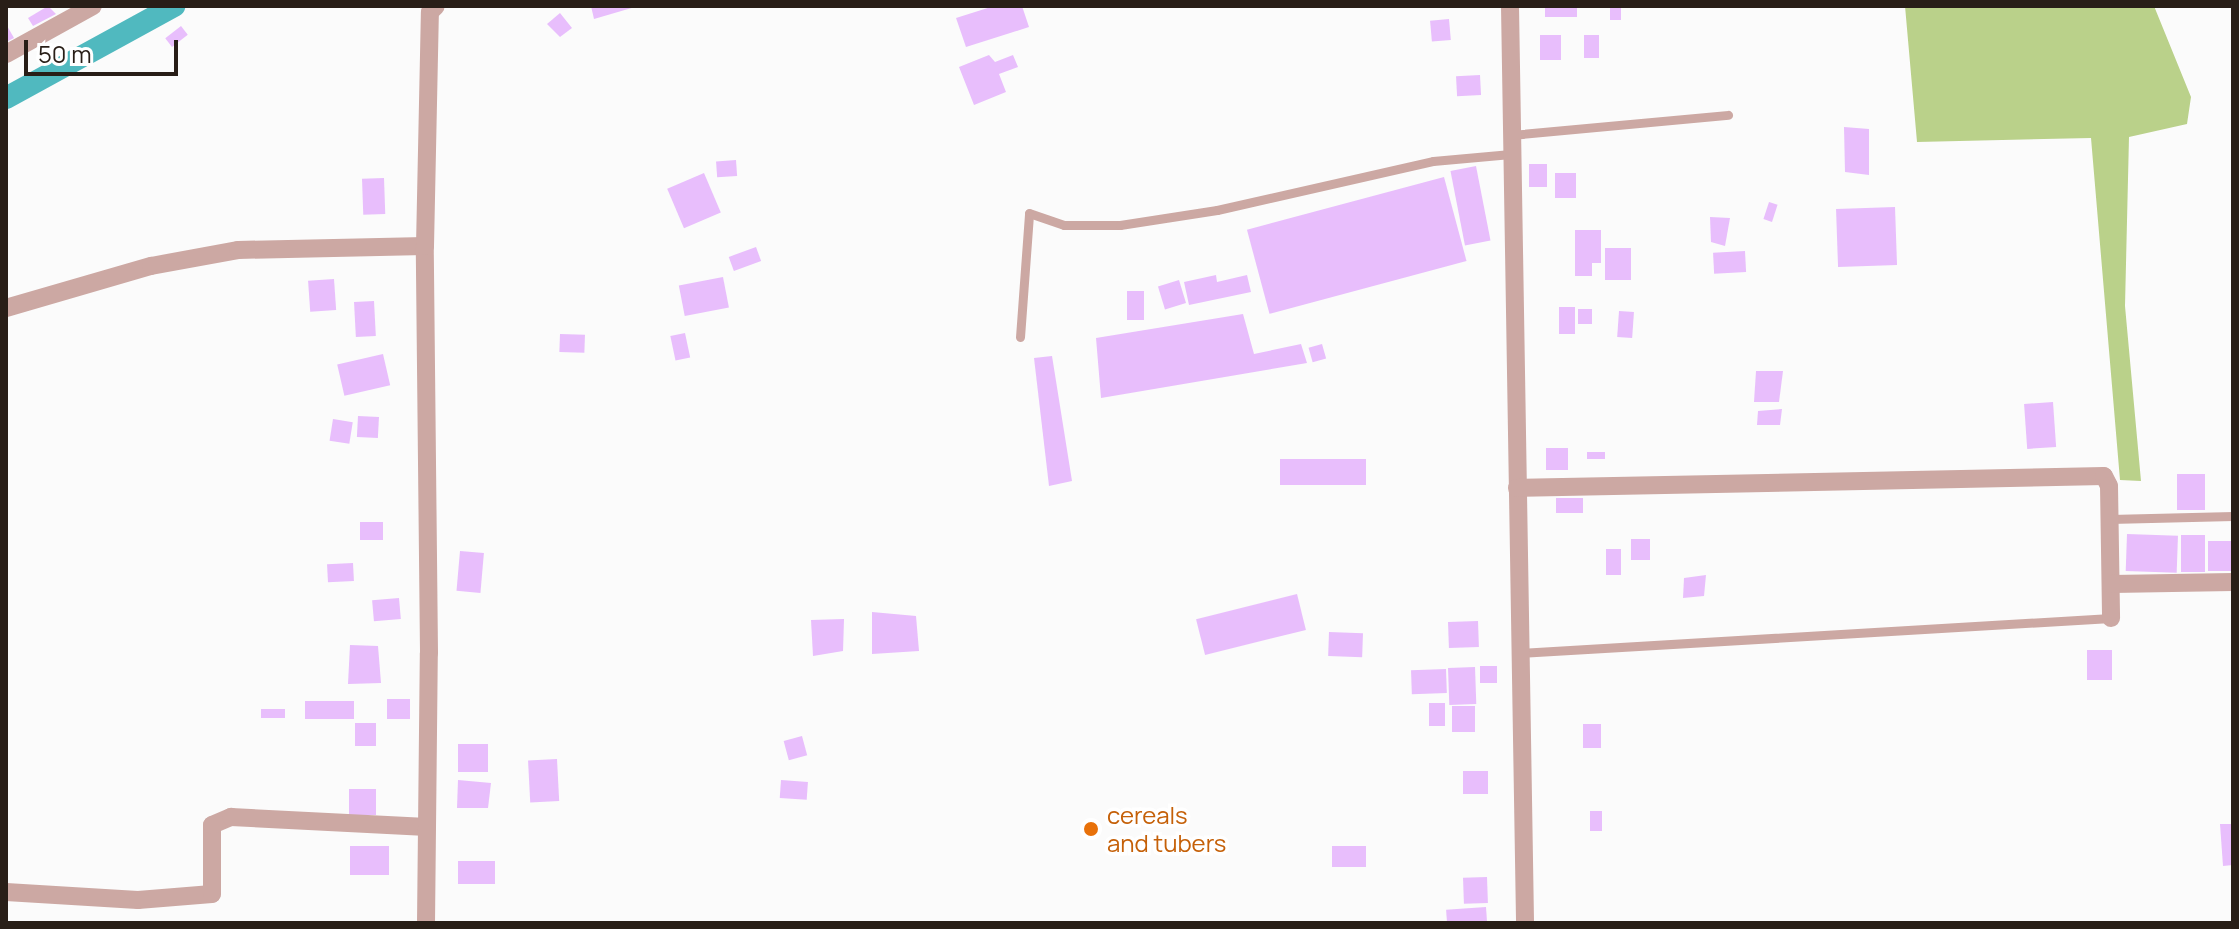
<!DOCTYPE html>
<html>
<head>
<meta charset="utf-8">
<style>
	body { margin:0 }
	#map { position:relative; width:2239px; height:929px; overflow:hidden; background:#fbfbfb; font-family:Manrope,sans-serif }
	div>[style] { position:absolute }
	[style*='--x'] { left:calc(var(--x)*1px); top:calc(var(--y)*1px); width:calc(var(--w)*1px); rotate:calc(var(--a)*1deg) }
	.forest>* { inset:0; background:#bad18a }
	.canal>* { height:22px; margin:-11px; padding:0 11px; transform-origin:11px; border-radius:11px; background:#50b9bf }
	.building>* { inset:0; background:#e8befc; transform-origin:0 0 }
	.service>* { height:9px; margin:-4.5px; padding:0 4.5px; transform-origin:4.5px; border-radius:4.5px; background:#cca8a3 }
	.minor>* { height:18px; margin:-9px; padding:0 9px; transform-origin:9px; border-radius:9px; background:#cca8a3 }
	.dots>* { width:22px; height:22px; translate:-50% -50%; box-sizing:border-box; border:4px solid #fff; border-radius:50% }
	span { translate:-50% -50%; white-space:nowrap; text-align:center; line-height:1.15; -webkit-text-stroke:7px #fff; paint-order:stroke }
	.food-label { font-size:24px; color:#c56008 }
	.left { translate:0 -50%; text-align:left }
	.frame { position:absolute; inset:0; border:8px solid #281e17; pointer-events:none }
	.scale { position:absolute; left:24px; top:40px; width:154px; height:36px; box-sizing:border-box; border:4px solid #281e17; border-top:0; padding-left:10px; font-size:24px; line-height:28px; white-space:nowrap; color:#281e17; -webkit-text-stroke:6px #fff; paint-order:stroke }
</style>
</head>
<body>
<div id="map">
	<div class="forest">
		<div style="clip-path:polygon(1905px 6px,2154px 6px,2191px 97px,2187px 124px,2129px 137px,2125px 306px,2141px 481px,2120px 480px,2091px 138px,1917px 142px)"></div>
	</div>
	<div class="canal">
		<div style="--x:6;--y:98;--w:192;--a:-28.7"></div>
	</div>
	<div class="building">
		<div style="clip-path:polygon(48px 6px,56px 14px,33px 26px,28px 18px)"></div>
		<div style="clip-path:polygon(591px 6px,635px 6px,635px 7px,594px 19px)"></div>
		<div style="clip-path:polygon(994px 6px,1022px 6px,1029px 27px,966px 47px,956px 18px)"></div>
		<div style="left:1545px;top:6px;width:32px;height:11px"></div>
		<div style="left:1610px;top:6px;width:11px;height:14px"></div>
		<div style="clip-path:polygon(560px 13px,572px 28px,560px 37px,547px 24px)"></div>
		<div style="left:1449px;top:19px;width:21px;height:19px;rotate:85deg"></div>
		<div style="clip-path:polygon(6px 24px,14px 38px,6px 42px)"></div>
		<div style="left:181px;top:26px;width:11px;height:20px;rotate:52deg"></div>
		<div style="left:1540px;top:35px;width:21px;height:25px"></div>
		<div style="left:1584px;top:35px;width:15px;height:23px"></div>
		<div style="clip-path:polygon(989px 55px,995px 62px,1013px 55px,1018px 67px,999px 74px,1006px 92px,974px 105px,959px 67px)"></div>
		<div style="left:1480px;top:75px;width:20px;height:24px;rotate:87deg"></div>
		<div style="clip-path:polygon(1844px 127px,1869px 129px,1869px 175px,1845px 172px)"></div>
		<div style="left:736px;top:160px;width:16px;height:20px;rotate:86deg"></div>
		<div style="left:1547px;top:164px;width:23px;height:18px;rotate:90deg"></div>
		<div style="left:1476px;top:166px;width:76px;height:26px;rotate:79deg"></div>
		<div style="left:704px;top:173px;width:43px;height:40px;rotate:67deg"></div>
		<div style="left:1555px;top:173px;width:21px;height:25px"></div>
		<div style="left:1444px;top:177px;width:87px;height:204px;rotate:75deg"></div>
		<div style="left:384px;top:178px;width:36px;height:22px;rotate:88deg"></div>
		<div style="left:1769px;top:202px;width:9px;height:18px;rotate:18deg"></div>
		<div style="left:1895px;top:207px;width:58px;height:59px;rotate:88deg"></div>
		<div style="clip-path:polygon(1710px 217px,1730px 218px,1725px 246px,1711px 242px)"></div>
		<div style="clip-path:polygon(1575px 230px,1601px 230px,1601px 263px,1592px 263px,1592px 276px,1575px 276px)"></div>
		<div style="left:756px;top:247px;width:15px;height:29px;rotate:70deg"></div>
		<div style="left:1605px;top:248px;width:26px;height:32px"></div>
		<div style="left:1745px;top:251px;width:21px;height:32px;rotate:87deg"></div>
		<div style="clip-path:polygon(1216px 275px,1217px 282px,1247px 275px,1251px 292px,1189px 305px,1184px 282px)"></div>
		<div style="left:723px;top:277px;width:31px;height:45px;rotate:79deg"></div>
		<div style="left:334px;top:279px;width:31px;height:26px;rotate:86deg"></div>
		<div style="left:1179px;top:280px;width:24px;height:22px;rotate:73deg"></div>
		<div style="left:1127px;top:291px;width:17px;height:29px"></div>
		<div style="left:374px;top:301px;width:35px;height:20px;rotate:87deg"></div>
		<div style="left:1559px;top:307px;width:16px;height:27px"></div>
		<div style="left:1578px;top:309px;width:14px;height:15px"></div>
		<div style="left:1619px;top:311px;width:15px;height:26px;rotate:4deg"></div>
		<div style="clip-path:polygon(1243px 314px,1254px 354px,1301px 344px,1307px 363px,1101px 398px,1096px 338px)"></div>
		<div style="left:685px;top:333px;width:25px;height:15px;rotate:78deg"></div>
		<div style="left:560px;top:334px;width:25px;height:18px;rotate:2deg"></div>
		<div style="left:1322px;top:344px;width:15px;height:14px;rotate:74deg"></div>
		<div style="left:383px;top:354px;width:32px;height:47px;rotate:77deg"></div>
		<div style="clip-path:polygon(1052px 356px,1072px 481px,1049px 486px,1034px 358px)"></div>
		<div style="clip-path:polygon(1756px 371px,1783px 371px,1779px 402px,1754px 402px)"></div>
		<div style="left:2053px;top:402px;width:45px;height:29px;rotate:86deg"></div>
		<div style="clip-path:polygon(1782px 409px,1780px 425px,1757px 425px,1758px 411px)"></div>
		<div style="left:358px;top:416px;width:21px;height:21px;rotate:3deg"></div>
		<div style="left:333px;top:419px;width:20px;height:22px;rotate:9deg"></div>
		<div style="left:1546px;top:448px;width:22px;height:22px"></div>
		<div style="left:1605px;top:452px;width:7px;height:18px;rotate:90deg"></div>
		<div style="left:1366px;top:459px;width:26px;height:86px;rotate:90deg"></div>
		<div style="left:2205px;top:474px;width:36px;height:28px;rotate:90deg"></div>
		<div style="left:1583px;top:498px;width:15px;height:27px;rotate:90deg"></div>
		<div style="left:383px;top:522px;width:18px;height:23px;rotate:90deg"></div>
		<div style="left:2127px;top:534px;width:51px;height:37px;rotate:2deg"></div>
		<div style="left:2181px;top:535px;width:24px;height:37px"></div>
		<div style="left:1650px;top:539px;width:21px;height:19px;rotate:90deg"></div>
		<div style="left:2208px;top:541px;width:24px;height:30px"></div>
		<div style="left:1606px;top:549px;width:15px;height:26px"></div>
		<div style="left:460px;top:551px;width:24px;height:40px;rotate:5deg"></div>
		<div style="left:353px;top:563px;width:18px;height:26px;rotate:87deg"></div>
		<div style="clip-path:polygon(1706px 575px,1704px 596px,1683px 598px,1684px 578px)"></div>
		<div style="left:1297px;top:594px;width:37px;height:104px;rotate:76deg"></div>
		<div style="left:399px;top:598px;width:21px;height:27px;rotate:85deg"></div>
		<div style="clip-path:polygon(872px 612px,916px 616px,919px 651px,872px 654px)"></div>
		<div style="clip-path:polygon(844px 619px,843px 651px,813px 656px,811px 620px)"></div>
		<div style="left:1478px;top:621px;width:26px;height:30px;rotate:88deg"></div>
		<div style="left:1329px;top:632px;width:34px;height:24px;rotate:2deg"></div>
		<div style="clip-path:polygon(350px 645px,378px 646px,381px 683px,348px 684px)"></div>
		<div style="left:2087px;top:650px;width:25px;height:30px"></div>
		<div style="left:1497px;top:666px;width:17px;height:17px;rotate:90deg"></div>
		<div style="left:1475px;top:667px;width:37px;height:27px;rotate:88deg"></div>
		<div style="left:1446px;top:669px;width:24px;height:35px;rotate:88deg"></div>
		<div style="left:387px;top:699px;width:23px;height:20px"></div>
		<div style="left:305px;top:701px;width:49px;height:18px"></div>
		<div style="left:1429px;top:703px;width:16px;height:23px"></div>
		<div style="left:1475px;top:706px;width:26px;height:23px;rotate:90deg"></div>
		<div style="left:261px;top:709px;width:24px;height:9px"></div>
		<div style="left:355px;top:723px;width:21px;height:23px"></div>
		<div style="left:1583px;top:724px;width:18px;height:24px"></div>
		<div style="left:802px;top:736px;width:20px;height:19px;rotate:75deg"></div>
		<div style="left:458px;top:744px;width:30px;height:28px"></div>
		<div style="left:557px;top:759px;width:42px;height:29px;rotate:87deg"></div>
		<div style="left:1463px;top:771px;width:25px;height:23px"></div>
		<div style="clip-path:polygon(458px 780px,491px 783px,488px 808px,457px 808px)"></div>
		<div style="left:781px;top:780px;width:27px;height:18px;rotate:4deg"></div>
		<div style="left:349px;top:789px;width:27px;height:26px"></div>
		<div style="left:1590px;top:811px;width:12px;height:20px"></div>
		<div style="clip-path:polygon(2220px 824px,2233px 824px,2233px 865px,2223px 866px)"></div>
		<div style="left:389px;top:846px;width:29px;height:39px;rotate:90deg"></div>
		<div style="left:1366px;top:846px;width:21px;height:34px;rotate:90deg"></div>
		<div style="left:458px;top:861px;width:37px;height:23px"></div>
		<div style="left:1487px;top:877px;width:26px;height:24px;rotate:88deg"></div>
		<div style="left:1486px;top:907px;width:16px;height:40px;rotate:86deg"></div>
	</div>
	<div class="service">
		<div style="--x:1511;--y:135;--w:218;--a:-5.3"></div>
		<div style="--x:1020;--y:337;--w:124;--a:-85.8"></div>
		<div style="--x:1029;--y:213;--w:37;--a:19"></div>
		<div style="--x:1064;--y:225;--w:56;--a:0"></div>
		<div style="--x:1120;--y:225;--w:98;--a:-8.8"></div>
		<div style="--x:1217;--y:210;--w:221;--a:-12.8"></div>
		<div style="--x:1433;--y:161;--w:78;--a:-5.1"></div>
		<div style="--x:2110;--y:519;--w:123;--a:-1.4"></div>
		<div style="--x:1520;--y:653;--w:592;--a:-3.39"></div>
	</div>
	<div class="minor">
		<div style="--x:1510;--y:6;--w:917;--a:89.06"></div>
		<div style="--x:6;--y:54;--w:99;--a:-28.9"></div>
		<div style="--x:6;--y:308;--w:151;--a:-16.2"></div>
		<div style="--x:151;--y:266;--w:88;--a:-10.4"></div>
		<div style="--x:238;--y:250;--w:187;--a:-1.2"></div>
		<div style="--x:1517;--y:488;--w:587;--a:-1.17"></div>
		<div style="--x:2104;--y:476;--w:11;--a:63"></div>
		<div style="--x:2109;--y:486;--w:132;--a:89.1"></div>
		<div style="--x:2112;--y:584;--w:121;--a:-0.9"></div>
		<div style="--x:6;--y:892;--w:132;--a:3.5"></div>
		<div style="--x:138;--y:900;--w:74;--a:-4.6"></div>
		<div style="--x:212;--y:894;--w:69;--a:-90"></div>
		<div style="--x:212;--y:825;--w:21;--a:-23"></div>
		<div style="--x:231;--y:817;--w:196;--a:2.9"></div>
		<div style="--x:426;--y:923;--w:270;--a:-89.4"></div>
		<div style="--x:429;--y:653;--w:407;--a:-90.6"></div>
		<div style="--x:425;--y:246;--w:234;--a:-88.8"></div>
		<div style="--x:430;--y:12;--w:8;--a:-45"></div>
	</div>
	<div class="dots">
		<div style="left:1091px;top:829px;background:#e8710a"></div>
	</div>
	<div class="food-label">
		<span class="left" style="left:1107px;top:829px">cereals<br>and tubers</span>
	</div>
	<div class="frame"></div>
	<div class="scale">50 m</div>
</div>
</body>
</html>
